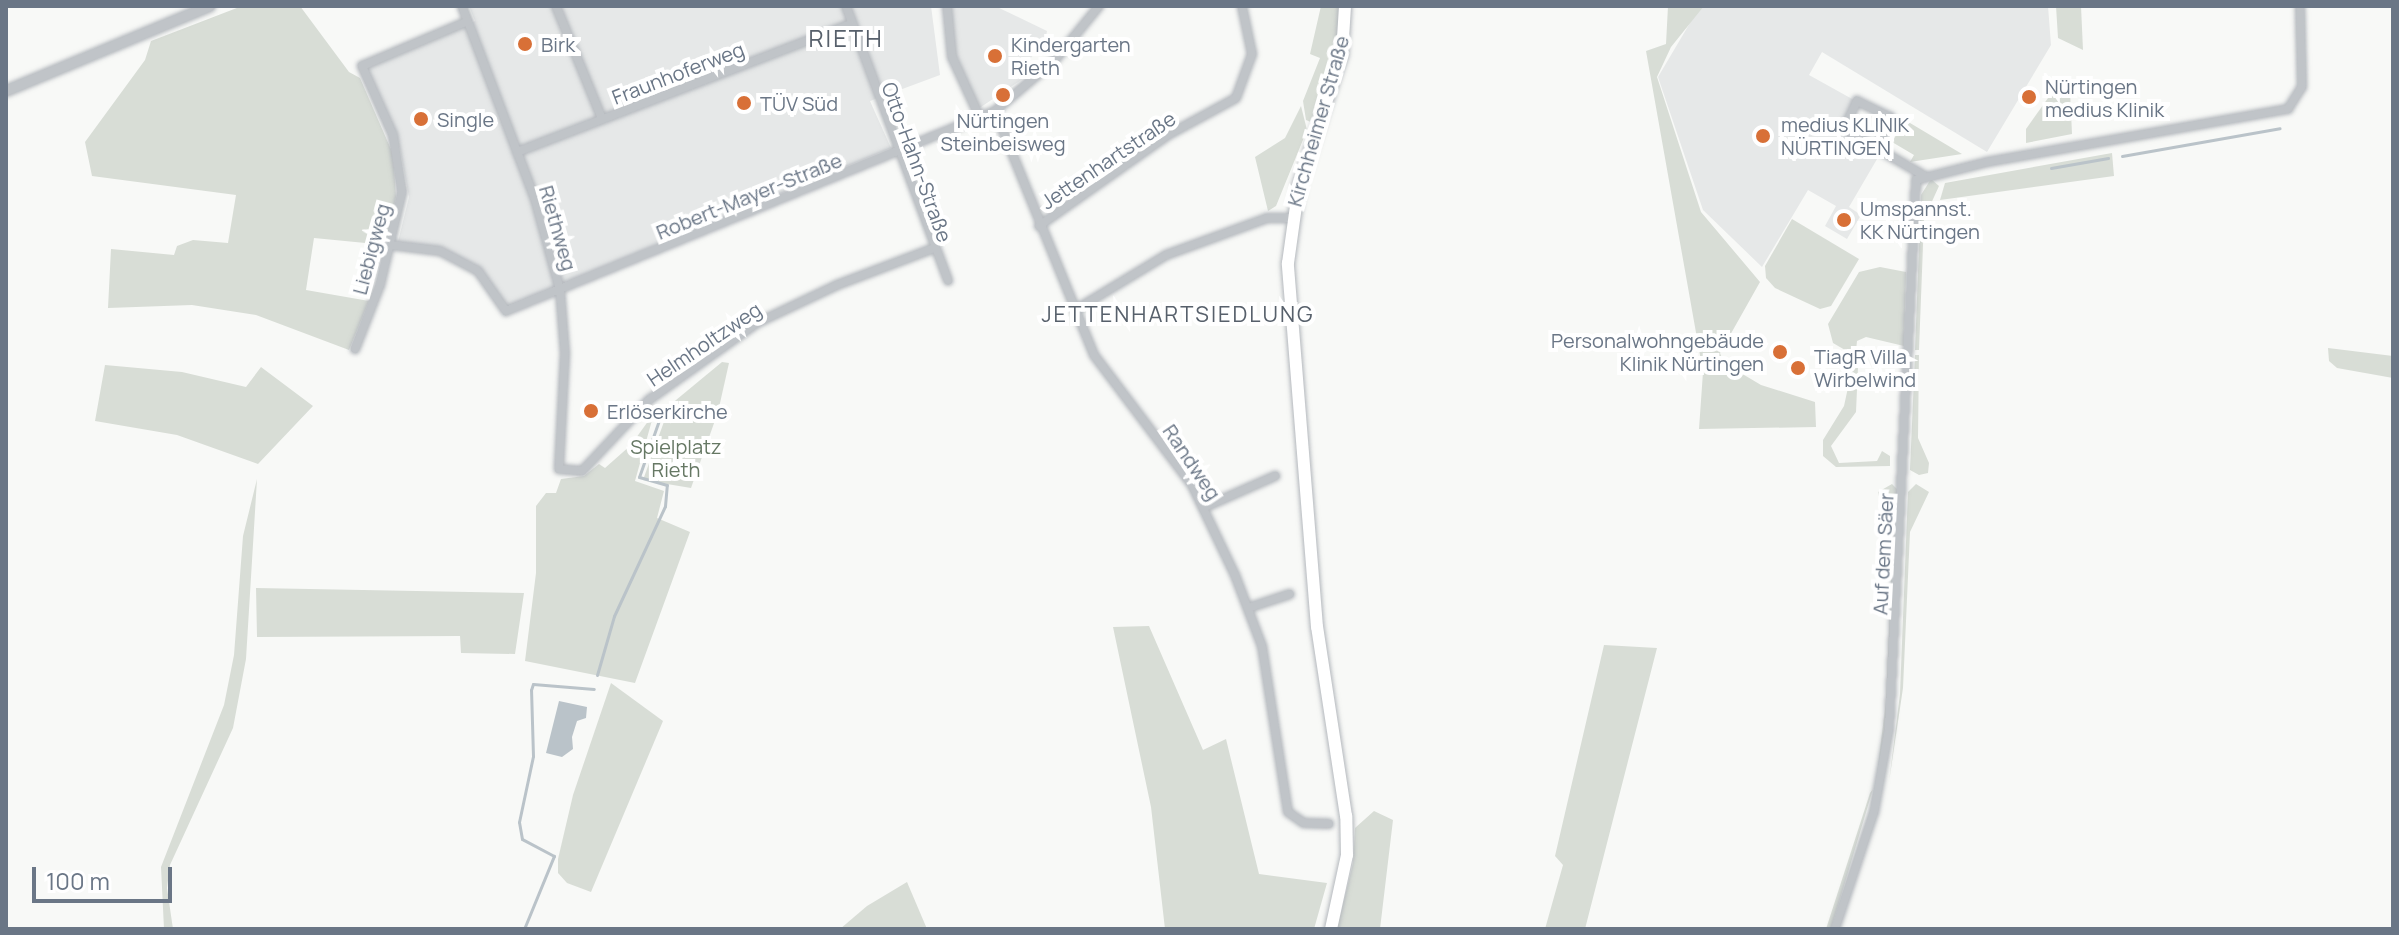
<!DOCTYPE html>
<html>
<head>
<meta charset="utf-8">
<style>
	body { margin:0 }
	#map { position:relative; width:2399px; height:935px; overflow:hidden; background:#f8f9f7; font-family:Manrope,sans-serif }
	div>[style] { position:absolute }
	[style*='--x'] { left:calc(var(--x)*1px); top:calc(var(--y)*1px); width:calc(var(--w)*1px); rotate:calc(var(--a)*1deg) }
	.built>* { inset:0; background:#e6e8e8 }
	.green>* { inset:0; background:#d8ddd6 }
	.water>* { inset:0; background:#bac3c9 }
	.stream>* { height:3px; margin:-1.5px; padding:0 1.5px; transform-origin:1.5px; border-radius:1.5px; background:#bac3c9 }
	.roads { filter:drop-shadow(0 0 2px #b4b8bd) drop-shadow(0 0 2px #b4b8bd) }
	.minor>* { height:8px; margin:-4px; padding:0 4px; transform-origin:4px; border-radius:4px; background:#c0c4c8 }
	.tertiary>* { height:10px; margin:-5px; padding:0 5px; transform-origin:5px; border-radius:5px; background:#c0c4c8 }
	.primary>* { height:12px; margin:-6px; padding:0 6px; transform-origin:6px; border-radius:6px; background:#fff }
	.dots>* { width:22px; height:22px; translate:-50% -50%; box-sizing:border-box; border:4px solid #fff; border-radius:50% }
	span { translate:-50% -50%; white-space:nowrap; text-align:center; line-height:1.15; -webkit-text-stroke:8px #fff; paint-order:stroke }
	.poi-label { font-size:20px; color:#6a7686 }
	.left { translate:0 -50%; text-align:left }
	.right { translate:-100% -50%; text-align:right }
	.street-label { font-size:20px; color:#6a7686 }
	.park-label { font-size:20px; color:#667864 }
	.neighbourhood-label { font-size:22px; color:#57606b; letter-spacing:2px }
	.quarter-label { font-size:24px; color:#57606b; letter-spacing:2px }
	.frame { position:absolute; inset:0; border:8px solid #6a7686; pointer-events:none }
	.scale { position:absolute; left:32px; top:867px; width:140px; height:36px; box-sizing:border-box; border:4px solid #6a7686; border-top:0; padding-left:10px; font-size:24px; line-height:28px; white-space:nowrap; color:#6a7686; -webkit-text-stroke:6px #fff; paint-order:stroke }
</style>
</head>
<body>
<div id="map">
	<div class="built">
		<div style="clip-path:polygon(469px 6px,931px 6px,940px 75px,870px 101px,891px 148px,506px 307px,480px 269px,440px 249px,398px 242px,409px 197px,400px 149px,366px 68px,475px 21px)"></div>
		<div style="clip-path:polygon(949px 6px,995px 6px,1047px 31px,1045px 42px,1019px 71px,1024px 78px,978px 109px,954px 51px)"></div>
		<div style="clip-path:polygon(1700px 6px,2048px 6px,2051px 45px,1987px 152px,1822px 52px,1809px 75px,1854px 100px,1838px 130px,1880px 154px,1849px 207px,1861px 215px,1847px 239px,1825px 226px,1836px 206px,1808px 190px,1762px 267px,1703px 210px,1658px 77px)"></div>
	</div>
	<div class="green">
		<div style="clip-path:polygon(242px 6px,300px 6px,349px 72px,360px 78px,393px 154px,396px 197px,386px 245px,314px 238px,306px 290px,369px 301px,349px 350px,256px 315px,192px 305px,108px 308px,111px 249px,174px 255px,177px 246px,193px 240px,228px 243px,236px 195px,92px 176px,85px 142px,145px 60px,151px 41px)"></div>
		<div style="clip-path:polygon(1321px 6px,1341px 6px,1341px 37px,1313px 123px,1306px 120px,1303px 101px,1320px 58px,1310px 54px)"></div>
		<div style="clip-path:polygon(1668px 6px,1704px 6px,1671px 47px,1657px 77px,1701px 212px,1760px 282px,1720px 353px,1724px 363px,1761px 385px,1815px 402px,1816px 427px,1699px 429px,1703px 372px,1646px 51px,1666px 44px)"></div>
		<div style="clip-path:polygon(2056px 6px,2081px 6px,2083px 50px,2058px 38px)"></div>
		<div style="clip-path:polygon(2058px 84px,2070px 91px,2072px 134px,2026px 143px,2026px 129px)"></div>
		<div style="clip-path:polygon(1301px 106px,1307px 130px,1276px 206px,1268px 211px,1255px 157px,1285px 138px)"></div>
		<div style="clip-path:polygon(1905px 120px,1962px 154px,1910px 162px,1914px 155px,1892px 142px)"></div>
		<div style="clip-path:polygon(2112px 153px,2114px 176px,1940px 200px,1945px 183px)"></div>
		<div style="clip-path:polygon(1931px 179px,1939px 186px,1924px 219px,1919px 350px,1915px 350px,1921px 195px)"></div>
		<div style="clip-path:polygon(1792px 219px,1859px 259px,1831px 306px,1820px 309px,1775px 288px,1766px 278px,1765px 266px)"></div>
		<div style="clip-path:polygon(1880px 267px,1906px 272px,1904px 346px,1866px 337px,1857px 341px,1856px 351px,1845px 350px,1833px 343px,1828px 324px,1859px 272px)"></div>
		<div style="clip-path:polygon(2328px 348px,2393px 356px,2393px 378px,2337px 368px,2329px 361px)"></div>
		<div style="clip-path:polygon(1915px 355px,1919px 355px,1918px 438px,1929px 463px,1928px 473px,1919px 475px,1910px 470px)"></div>
		<div style="clip-path:polygon(722px 362px,729px 363px,718px 412px,691px 488px,643px 480px,670px 405px)"></div>
		<div style="clip-path:polygon(105px 365px,182px 372px,246px 387px,261px 367px,313px 406px,258px 464px,177px 435px,95px 421px)"></div>
		<div style="clip-path:polygon(1858px 367px,1856px 412px,1831px 446px,1839px 463px,1877px 461px,1882px 451px,1890px 456px,1890px 466px,1836px 467px,1823px 456px,1823px 440px,1844px 406px,1852px 369px)"></div>
		<div style="clip-path:polygon(654px 413px,635px 481px,664px 491px,657px 518px,690px 532px,635px 683px,525px 661px,536px 573px,536px 506px,546px 493px,556px 493px,561px 479px,584px 476px,599px 464px,605px 468px,631px 445px)"></div>
		<div style="clip-path:polygon(257px 479px,246px 659px,233px 728px,170px 865px,167px 888px,173px 929px,164px 929px,161px 867px,224px 705px,234px 655px,243px 536px)"></div>
		<div style="clip-path:polygon(1892px 484px,1899px 491px,1890px 703px,1876px 782px,1886px 701px,1892px 555px,1878px 492px)"></div>
		<div style="clip-path:polygon(1916px 484px,1929px 492px,1910px 532px,1903px 688px,1889px 782px,1900px 694px,1908px 492px)"></div>
		<div style="clip-path:polygon(256px 588px,524px 593px,515px 654px,461px 653px,460px 636px,257px 637px)"></div>
		<div style="clip-path:polygon(1149px 626px,1203px 750px,1226px 739px,1259px 874px,1327px 883px,1314px 929px,1165px 929px,1151px 807px,1113px 627px)"></div>
		<div style="clip-path:polygon(1604px 645px,1657px 648px,1585px 929px,1545px 929px,1563px 865px,1555px 856px)"></div>
		<div style="clip-path:polygon(611px 683px,663px 721px,591px 892px,567px 883px,558px 873px,558px 859px,573px 795px)"></div>
		<div style="clip-path:polygon(1873px 789px,1831px 929px,1826px 929px,1870px 793px)"></div>
		<div style="clip-path:polygon(1374px 811px,1393px 820px,1380px 929px,1337px 929px,1353px 863px,1355px 828px)"></div>
		<div style="clip-path:polygon(907px 882px,927px 929px,840px 929px,867px 906px)"></div>
	</div>
	<div class="water">
		<div style="clip-path:polygon(559px 701px,587px 707px,586px 718px,577px 721px,572px 737px,573px 749px,562px 757px,546px 753px)"></div>
	</div>
	<div class="stream">
		<div style="--x:2122;--y:156;--w:160;--a:-10"></div>
		<div style="--x:2051;--y:168;--w:58;--a:-10"></div>
		<div style="--x:597;--y:675;--w:61;--a:-73.9"></div>
		<div style="--x:614;--y:616;--w:121;--a:-65.1"></div>
		<div style="--x:665;--y:506;--w:21;--a:-85"></div>
		<div style="--x:667;--y:485;--w:29;--a:-164"></div>
		<div style="--x:639;--y:477;--w:75;--a:-70.6"></div>
		<div style="--x:524;--y:929;--w:79;--a:-67.7"></div>
		<div style="--x:554;--y:856;--w:36;--a:-152"></div>
		<div style="--x:522;--y:839;--w:17;--a:-100"></div>
		<div style="--x:519;--y:822;--w:67;--a:-78"></div>
		<div style="--x:533;--y:756;--w:66;--a:-91.7"></div>
		<div style="--x:531;--y:690;--w:6;--a:-72"></div>
		<div style="--x:533;--y:684;--w:61;--a:4.7"></div>
	</div>
	<div class="roads">
		<div class="minor">
			<div style="--x:462;--y:6;--w:206;--a:69.3"></div>
			<div style="--x:535;--y:199;--w:94;--a:74.6"></div>
			<div style="--x:560;--y:290;--w:63;--a:85.5"></div>
			<div style="--x:565;--y:353;--w:116;--a:93"></div>
			<div style="--x:559;--y:469;--w:23;--a:5"></div>
			<div style="--x:582;--y:471;--w:98;--a:-46.7"></div>
			<div style="--x:649;--y:400;--w:133;--a:-35.5"></div>
			<div style="--x:757;--y:323;--w:89;--a:-25.4"></div>
			<div style="--x:837;--y:285;--w:102;--a:-20.8"></div>
			<div style="--x:556;--y:6;--w:122;--a:67.8"></div>
			<div style="--x:846;--y:6;--w:293;--a:69.6"></div>
			<div style="--x:947;--y:6;--w:51;--a:84.4"></div>
			<div style="--x:952;--y:57;--w:67;--a:65.3"></div>
			<div style="--x:995;--y:111;--w:263;--a:67.9"></div>
			<div style="--x:1094;--y:355;--w:163;--a:53"></div>
			<div style="--x:1192;--y:485;--w:100;--a:64.5"></div>
			<div style="--x:1235;--y:575;--w:76;--a:69.2"></div>
			<div style="--x:1262;--y:646;--w:168;--a:81.1"></div>
			<div style="--x:1288;--y:812;--w:19;--a:35"></div>
			<div style="--x:1304;--y:823;--w:25;--a:2"></div>
			<div style="--x:1877;--y:148;--w:34;--a:-67"></div>
			<div style="--x:1890;--y:117;--w:37;--a:-154"></div>
			<div style="--x:1857;--y:101;--w:31;--a:115"></div>
			<div style="--x:1844;--y:129;--w:91;--a:30.2"></div>
			<div style="--x:517;--y:152;--w:357;--a:-21"></div>
			<div style="--x:1039;--y:226;--w:158;--a:-35.2"></div>
			<div style="--x:1168;--y:135;--w:77;--a:-28.6"></div>
			<div style="--x:1236;--y:98;--w:47;--a:-70"></div>
			<div style="--x:1252;--y:54;--w:49;--a:-101.8"></div>
			<div style="--x:391;--y:245;--w:49;--a:7"></div>
			<div style="--x:440;--y:251;--w:43;--a:27.8"></div>
			<div style="--x:478;--y:271;--w:49;--a:55"></div>
			<div style="--x:506;--y:311;--w:528;--a:-22.24"></div>
			<div style="--x:995;--y:111;--w:79;--a:-40.4"></div>
			<div style="--x:1055;--y:60;--w:70;--a:-50.8"></div>
			<div style="--x:1077;--y:309;--w:104;--a:-31.2"></div>
			<div style="--x:1166;--y:255;--w:108;--a:-20.1"></div>
			<div style="--x:1267;--y:218;--w:24;--a:0"></div>
			<div style="--x:355;--y:349;--w:69;--a:-68.7"></div>
			<div style="--x:380;--y:285;--w:96;--a:-76.7"></div>
			<div style="--x:402;--y:192;--w:58;--a:-99"></div>
			<div style="--x:393;--y:135;--w:76;--a:-114.2"></div>
			<div style="--x:362;--y:66;--w:115;--a:-23"></div>
			<div style="--x:1205;--y:507;--w:77;--a:-23.9"></div>
			<div style="--x:1248;--y:608;--w:44;--a:-18.4"></div>
			<div style="--x:1835;--y:929;--w:123;--a:-71.6"></div>
			<div style="--x:1874;--y:812;--w:84;--a:-79.8"></div>
			<div style="--x:1889;--y:729;--w:550;--a:-87.18"></div>
			<div style="--x:1916;--y:180;--w:73;--a:-14.2"></div>
			<div style="--x:1987;--y:162;--w:306;--a:-10"></div>
			<div style="--x:2288;--y:109;--w:26;--a:-58"></div>
			<div style="--x:2302;--y:87;--w:81;--a:-91.4"></div>
		</div>
		<div class="tertiary">
			<div style="--x:6;--y:91;--w:221;--a:-22.6"></div>
		</div>
		<div class="primary">
			<div style="--x:1331;--y:929;--w:76;--a:-77.8"></div>
			<div style="--x:1347;--y:855;--w:39;--a:-91"></div>
			<div style="--x:1346;--y:816;--w:191;--a:-98.7"></div>
			<div style="--x:1317;--y:627;--w:365;--a:-94.6"></div>
			<div style="--x:1288;--y:263;--w:79;--a:-82"></div>
			<div style="--x:1299;--y:185;--w:138;--a:-71.8"></div>
			<div style="--x:1342;--y:54;--w:48;--a:-86.4"></div>
		</div>
	</div>
	<div class="dots">
		<div style="left:525px;top:44px;background:#d87037"></div>
		<div style="left:995px;top:56px;background:#d87037"></div>
		<div style="left:1003px;top:95px;background:#d87037"></div>
		<div style="left:2029px;top:97px;background:#d87037"></div>
		<div style="left:744px;top:103px;background:#d87037"></div>
		<div style="left:421px;top:119px;background:#d87037"></div>
		<div style="left:1763px;top:136px;background:#d87037"></div>
		<div style="left:1844px;top:220px;background:#d87037"></div>
		<div style="left:1780px;top:352px;background:#d87037"></div>
		<div style="left:1798px;top:368px;background:#d87037"></div>
		<div style="left:591px;top:411px;background:#d87037"></div>
	</div>
	<div class="poi-label">
		<span class="left" style="left:541px;top:44px">Birk</span>
		<span class="left" style="left:1011px;top:56px">Kindergarten<br>Rieth</span>
		<span class="left" style="left:2045px;top:98px">Nürtingen<br>medius Klinik</span>
		<span class="left" style="left:760px;top:103px">TÜV Süd</span>
		<span class="left" style="left:437px;top:119px">Single</span>
		<span style="left:1003px;top:132px">Nürtingen<br>Steinbeisweg</span>
		<span class="left" style="left:1781px;top:136px">medius KLINIK<br>NÜRTINGEN</span>
		<span class="left" style="left:1860px;top:220px">Umspannst.<br>KK Nürtingen</span>
		<span class="right" style="left:1764px;top:352px">Personalwohngebäude<br>Klinik Nürtingen</span>
		<span class="left" style="left:1814px;top:368px">TiagR Villa<br>Wirbelwind</span>
		<span class="left" style="left:607px;top:411px">Erlöserkirche</span>
	</div>
	<div class="street-label">
		<span style="left:678px;top:73px;rotate:-21deg">Fraunhoferweg</span>
		<span style="left:1318px;top:121px;rotate:-74deg">Kirchheimer Straße</span>
		<span style="left:1108px;top:160px;rotate:-34deg">Jettenhartstraße</span>
		<span style="left:917px;top:162px;rotate:70deg">Otto-Hahn-Straße</span>
		<span style="left:749px;top:196px;rotate:-22deg">Robert-Mayer-Straße</span>
		<span style="left:558px;top:228px;rotate:74deg">Riethweg</span>
		<span style="left:371px;top:249px;rotate:-75deg">Liebigweg</span>
		<span style="left:704px;top:344px;rotate:-34deg">Helmholtzweg</span>
		<span style="left:1192px;top:462px;rotate:56deg">Randweg</span>
		<span style="left:1883px;top:554px;rotate:-87deg">Auf dem Säer</span>
	</div>
	<div class="park-label">
		<span style="left:676px;top:458px">Spielplatz<br>Rieth</span>
	</div>
	<div class="neighbourhood-label">
		<span style="left:1178px;top:315px">JETTENHARTSIEDLUNG</span>
	</div>
	<div class="quarter-label">
		<span style="left:846px;top:38px">RIETH</span>
	</div>
	<div class="frame"></div>
	<div class="scale">100 m</div>
</div>
</body>
</html>
